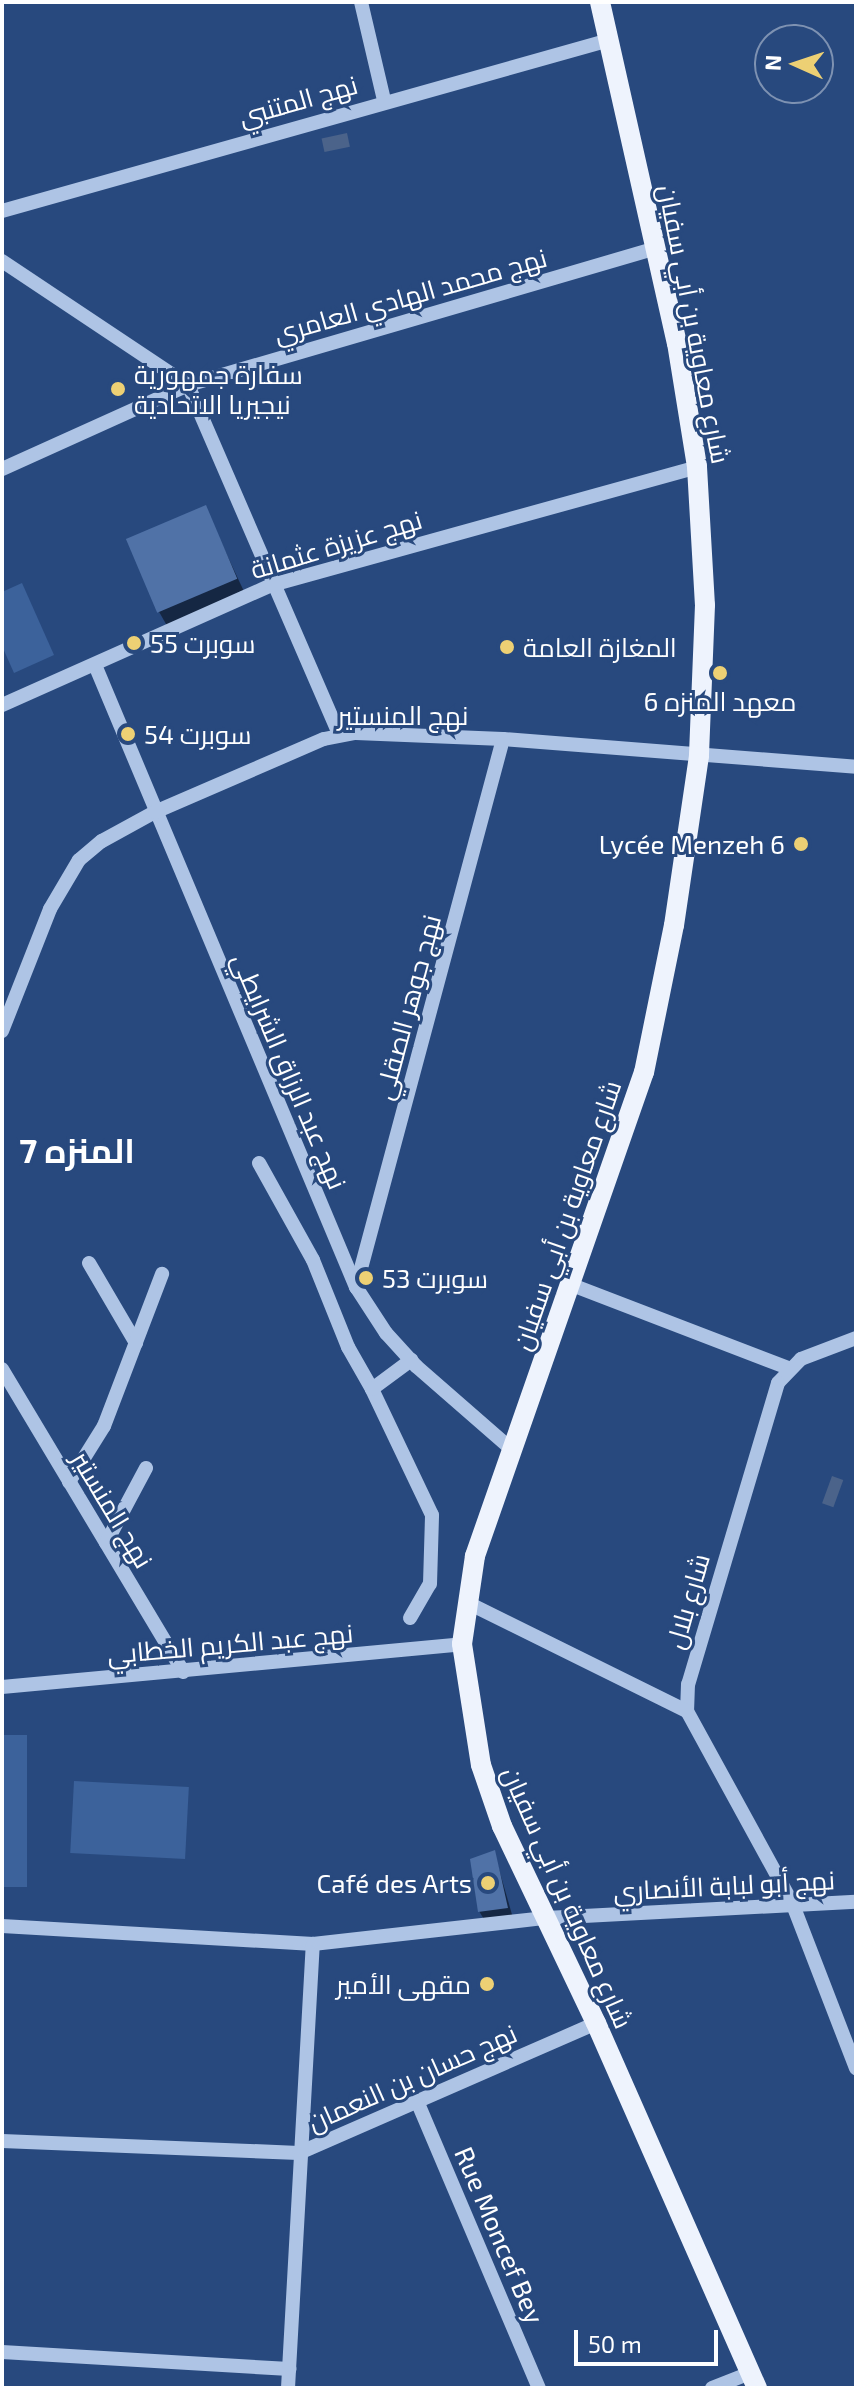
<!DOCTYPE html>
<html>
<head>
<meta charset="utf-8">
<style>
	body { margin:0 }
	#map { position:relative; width:858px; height:2390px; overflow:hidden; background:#28497e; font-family:"Exo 2",Cairo,sans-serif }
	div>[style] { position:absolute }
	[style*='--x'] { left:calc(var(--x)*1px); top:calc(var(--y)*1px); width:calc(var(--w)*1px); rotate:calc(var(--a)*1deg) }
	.green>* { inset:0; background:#3c629b; transform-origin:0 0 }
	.water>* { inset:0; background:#4b638a; transform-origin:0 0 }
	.shadow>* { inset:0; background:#0007 }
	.building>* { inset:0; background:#5072a7; transform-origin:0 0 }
	.minor>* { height:14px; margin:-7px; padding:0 7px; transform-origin:7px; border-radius:7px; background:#aec4e5 }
	.major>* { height:20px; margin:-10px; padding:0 10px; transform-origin:10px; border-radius:10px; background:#eef3fd }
	.dots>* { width:22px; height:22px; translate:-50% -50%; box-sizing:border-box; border:4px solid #28497e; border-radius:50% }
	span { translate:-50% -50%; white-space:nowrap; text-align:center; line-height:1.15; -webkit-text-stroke:6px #28497e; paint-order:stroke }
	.street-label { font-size:26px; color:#fff }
	.poi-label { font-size:26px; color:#fff }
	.left { translate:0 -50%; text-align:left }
	.right { translate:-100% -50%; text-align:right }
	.district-label { font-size:34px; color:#fff; font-weight:700 }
	.frame { position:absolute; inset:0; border:4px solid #fff; pointer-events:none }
	.north { position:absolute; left:754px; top:24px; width:80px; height:80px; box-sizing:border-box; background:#28497e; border:2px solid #7e92b2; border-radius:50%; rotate:273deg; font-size:22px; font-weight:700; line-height:32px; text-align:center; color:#fff }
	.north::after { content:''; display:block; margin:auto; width:28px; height:36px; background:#edd074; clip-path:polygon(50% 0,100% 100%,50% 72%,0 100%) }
	.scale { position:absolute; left:574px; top:2330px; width:144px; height:36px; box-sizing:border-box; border:4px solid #fff; border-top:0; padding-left:10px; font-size:24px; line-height:28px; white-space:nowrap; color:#fff; -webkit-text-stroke:6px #28497e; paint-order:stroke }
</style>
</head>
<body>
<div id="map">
	<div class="green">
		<div style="clip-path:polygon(22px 583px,54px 655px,14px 673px,2px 646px,2px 592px)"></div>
		<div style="left:2px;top:1735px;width:25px;height:152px"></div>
		<div style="left:74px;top:1781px;width:115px;height:72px;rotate:3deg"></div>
	</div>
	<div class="water">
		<div style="left:347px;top:133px;width:14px;height:26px;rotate:78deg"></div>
		<div style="left:832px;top:1476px;width:12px;height:29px;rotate:20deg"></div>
	</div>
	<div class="shadow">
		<div style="clip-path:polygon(205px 508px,248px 600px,170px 631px,158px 610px)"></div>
		<div style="clip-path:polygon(494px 1852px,513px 1918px,485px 1921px,479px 1911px)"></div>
	</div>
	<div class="building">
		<div style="left:206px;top:505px;width:80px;height:87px;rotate:67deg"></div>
		<div style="clip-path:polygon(495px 1850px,508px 1908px,478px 1912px,470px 1859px)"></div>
	</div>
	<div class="minor">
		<div style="--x:361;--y:2;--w:101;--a:76.8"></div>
		<div style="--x:2;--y:211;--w:631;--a:-15.73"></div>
		<div style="--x:2;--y:261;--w:224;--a:33.7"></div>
		<div style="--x:188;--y:385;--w:380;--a:66.6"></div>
		<div style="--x:2;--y:469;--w:204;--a:-24.3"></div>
		<div style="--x:188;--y:385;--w:489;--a:-16.3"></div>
		<div style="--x:95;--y:665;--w:675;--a:67.24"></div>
		<div style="--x:356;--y:1287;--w:55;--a:56.9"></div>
		<div style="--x:386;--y:1333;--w:45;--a:47.7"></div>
		<div style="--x:416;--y:1366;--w:126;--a:41.1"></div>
		<div style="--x:2;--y:705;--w:295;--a:-24"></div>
		<div style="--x:272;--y:585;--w:441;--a:-15.5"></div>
		<div style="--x:2;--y:1031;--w:131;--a:-68.5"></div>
		<div style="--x:50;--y:909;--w:57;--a:-59.4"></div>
		<div style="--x:79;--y:860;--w:30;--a:-40"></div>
		<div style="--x:102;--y:841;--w:60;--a:-28.7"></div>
		<div style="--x:155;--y:812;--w:184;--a:-23.4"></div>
		<div style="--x:324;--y:739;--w:33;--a:-11"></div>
		<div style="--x:356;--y:733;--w:147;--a:2.3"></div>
		<div style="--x:503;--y:739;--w:354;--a:4.5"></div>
		<div style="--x:259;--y:1163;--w:111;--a:60.9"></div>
		<div style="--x:313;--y:1260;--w:94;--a:68.1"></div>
		<div style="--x:348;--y:1347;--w:48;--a:60.3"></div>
		<div style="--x:89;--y:1263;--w:93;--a:59.6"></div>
		<div style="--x:572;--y:1285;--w:231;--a:21"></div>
		<div style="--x:356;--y:1287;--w:567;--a:-74.98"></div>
		<div style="--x:856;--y:1338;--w:59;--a:159.1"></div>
		<div style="--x:801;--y:1359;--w:33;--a:134"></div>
		<div style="--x:778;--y:1383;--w:314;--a:106.6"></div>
		<div style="--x:688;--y:1684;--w:27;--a:92"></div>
		<div style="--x:687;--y:1711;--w:221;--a:61.3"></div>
		<div style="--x:793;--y:1905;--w:175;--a:68.9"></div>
		<div style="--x:2;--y:1369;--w:353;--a:59.1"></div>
		<div style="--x:69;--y:1482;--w:66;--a:-58"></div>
		<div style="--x:104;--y:1426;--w:163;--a:-69.1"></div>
		<div style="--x:106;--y:1543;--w:85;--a:-61.9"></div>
		<div style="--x:466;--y:1602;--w:246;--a:26.3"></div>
		<div style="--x:410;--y:1618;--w:39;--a:-60"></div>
		<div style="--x:430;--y:1584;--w:69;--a:-88.3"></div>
		<div style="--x:432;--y:1515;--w:140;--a:-115.5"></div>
		<div style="--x:372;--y:1389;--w:49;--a:-36.6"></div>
		<div style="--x:2;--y:1687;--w:462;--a:-5.3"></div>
		<div style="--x:2;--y:1926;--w:312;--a:3.3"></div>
		<div style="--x:313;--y:1944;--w:234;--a:-6.4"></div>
		<div style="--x:546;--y:1918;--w:310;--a:-3"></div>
		<div style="--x:417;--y:2101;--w:312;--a:67"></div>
		<div style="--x:2;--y:2141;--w:297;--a:2.3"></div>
		<div style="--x:299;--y:2153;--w:324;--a:-23.6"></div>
		<div style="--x:2;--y:2352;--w:288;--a:3.4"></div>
		<div style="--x:288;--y:2388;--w:445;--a:-86.8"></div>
		<div style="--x:712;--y:2388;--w:41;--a:-21.5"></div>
	</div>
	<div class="major">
		<div style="--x:600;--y:2;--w:350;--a:77.3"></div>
		<div style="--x:677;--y:343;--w:126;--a:80.8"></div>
		<div style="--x:697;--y:467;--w:138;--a:86.7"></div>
		<div style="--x:705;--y:605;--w:151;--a:92.3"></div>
		<div style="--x:699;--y:756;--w:171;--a:98.4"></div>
		<div style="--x:674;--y:925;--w:150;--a:101.5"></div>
		<div style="--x:644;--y:1072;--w:513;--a:109.25"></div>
		<div style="--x:475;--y:1556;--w:89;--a:98.4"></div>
		<div style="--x:462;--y:1644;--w:122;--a:81.1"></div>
		<div style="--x:481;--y:1765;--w:65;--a:71"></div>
		<div style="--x:502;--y:1826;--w:218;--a:64.5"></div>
		<div style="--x:596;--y:2023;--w:399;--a:66.2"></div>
	</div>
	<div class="dots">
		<div style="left:118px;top:389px;background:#edd074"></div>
		<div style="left:134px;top:643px;background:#edd074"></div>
		<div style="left:507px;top:647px;background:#edd074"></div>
		<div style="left:720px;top:673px;background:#edd074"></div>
		<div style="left:128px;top:734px;background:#edd074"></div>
		<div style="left:801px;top:844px;background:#edd074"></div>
		<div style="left:366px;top:1278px;background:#edd074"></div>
		<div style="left:488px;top:1883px;background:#edd074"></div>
		<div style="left:487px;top:1984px;background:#edd074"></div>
	</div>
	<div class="street-label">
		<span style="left:298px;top:100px;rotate:-16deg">نهج المتنبي</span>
		<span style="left:410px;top:295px;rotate:-16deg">نهج محمد الهادي العامري</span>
		<span style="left:695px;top:324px;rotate:79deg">شارع معاوية بن أبي سفيان</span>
		<span style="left:336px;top:544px;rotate:-17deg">نهج عزيزة عثمانة</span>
		<span style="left:403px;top:715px">نهج المنستير</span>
		<span style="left:407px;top:1007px;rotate:-75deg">نهج جوهر الصقلي</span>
		<span style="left:290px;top:1071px;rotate:67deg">نهج عبد الرزاق الشرايطي</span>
		<span style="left:566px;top:1215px;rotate:-71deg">شارع معاوية بن أبي سفيان</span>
		<span style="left:113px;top:1509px;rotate:59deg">نهج المنستير</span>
		<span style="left:687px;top:1601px;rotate:-74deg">شارع بلال</span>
		<span style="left:230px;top:1643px;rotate:-5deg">نهج عبد الكريم الخطابي</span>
		<span style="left:724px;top:1885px;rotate:-3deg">نهج أبو لبابة الأنصاري</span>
		<span style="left:568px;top:1897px;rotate:66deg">شارع معاوية بن أبي سفيان</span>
		<span style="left:412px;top:2077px;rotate:-24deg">نهج حسان بن النعمان</span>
		<span style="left:500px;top:2235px;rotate:67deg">Rue Moncef Bey</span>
	</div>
	<div class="poi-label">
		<span class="left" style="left:134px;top:389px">سفارة جمهورية<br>نيجيريا الاتحادية</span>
		<span class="left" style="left:150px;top:643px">سوبرت 55</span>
		<span class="left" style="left:523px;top:647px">المغازة العامة</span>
		<span style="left:720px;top:701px">معهد المنزه 6</span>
		<span class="left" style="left:144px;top:734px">سوبرت 54</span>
		<span class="right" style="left:785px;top:844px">Lycée Menzeh 6</span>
		<span class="left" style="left:382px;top:1278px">سوبرت 53</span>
		<span class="right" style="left:472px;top:1883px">Café des Arts</span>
		<span class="right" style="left:471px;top:1984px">مقهى الأمير</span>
	</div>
	<div class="district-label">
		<span style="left:77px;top:1150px">المنزه 7</span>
	</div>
	<div class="frame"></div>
	<div class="north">N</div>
	<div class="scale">50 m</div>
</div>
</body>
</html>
